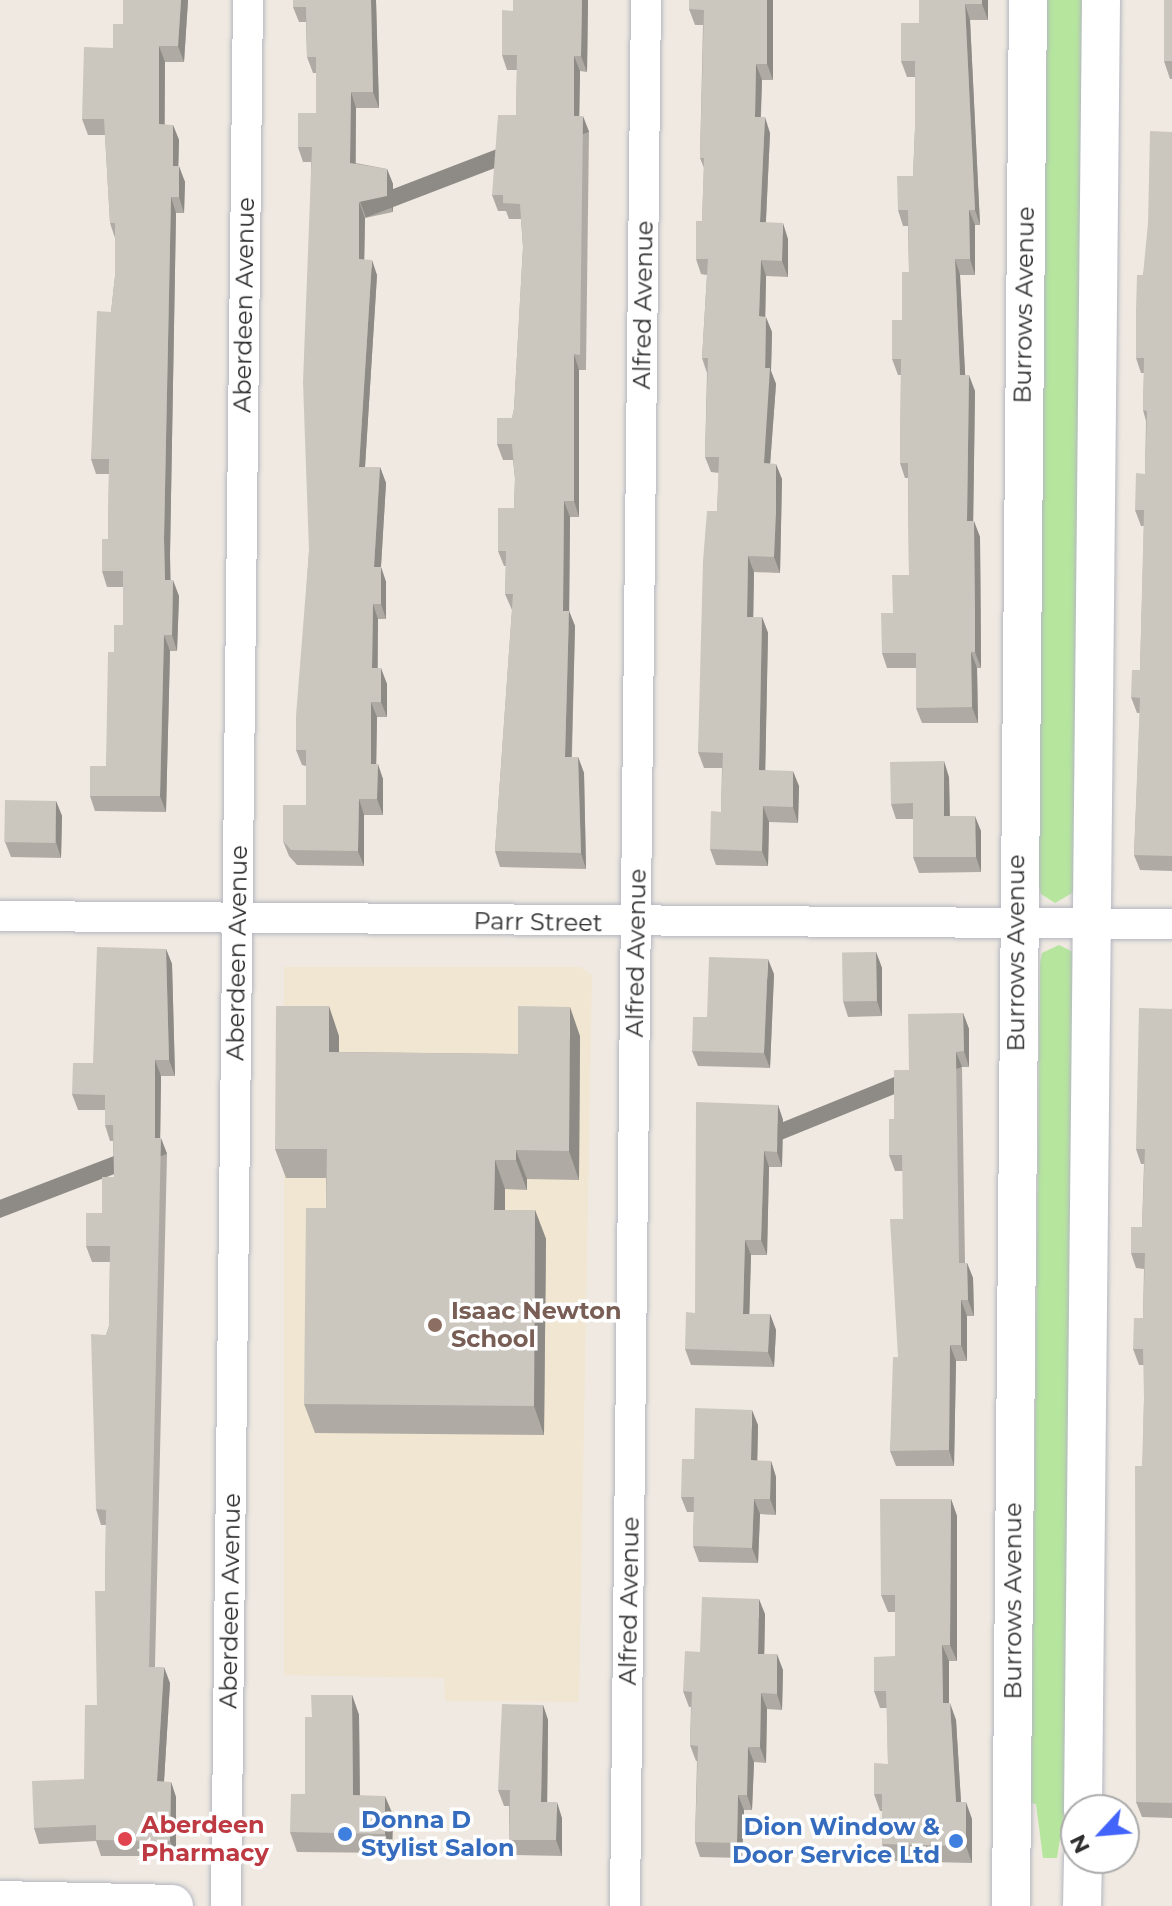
<!DOCTYPE html>
<html>
<head>
<meta charset="utf-8">
<style>
	body { margin:0 }
	#map { position:relative; width:1172px; height:1906px; overflow:hidden; background:#efe9e1; font-family:Montserrat,sans-serif }
	div>[style] { position:absolute }
	[style*='--x'] { left:calc(var(--x)*1px); top:calc(var(--y)*1px); width:calc(var(--w)*1px); rotate:calc(var(--a)*1deg) }
	.education>* { inset:0; background:#f0e6d1 }
	.green>* { inset:0; background:#b6e59e }
	.roads { filter:drop-shadow(0 0 2px #b4b7c1) drop-shadow(0 0 2px #b4b7c1) }
	.minor>* { height:30px; margin:-15px; padding:0 15px; transform-origin:15px; border-radius:15px; background:#fff }
	.tertiary>* { height:38px; margin:-19px; padding:0 19px; transform-origin:19px; border-radius:19px; background:#fff }
	.secondary>* { height:42px; margin:-21px; padding:0 21px; transform-origin:21px; border-radius:21px; background:#fff }
	.wall>* { inset:0; background:#afaba4 }
	.shaded-wall>* { inset:0; background:#8e8b86; transform-origin:0 0 }
	.building>* { inset:0; background:#cbc7bf; transform-origin:0 0 }
	.dots>* { width:22px; height:22px; translate:-50% -50%; box-sizing:border-box; border:4px solid #fff; border-radius:50% }
	span { translate:-50% -50%; white-space:nowrap; text-align:center; line-height:1.15; -webkit-text-stroke:7px #fff; paint-order:stroke }
	.street-label { font-size:24px; color:#2e2e2e }
	.education-label { font-size:24px; color:#785e54; font-weight:700 }
	.left { translate:0 -50%; text-align:left }
	.shop-label { font-size:24px; color:#366cbe; font-weight:700 }
	.right { translate:-100% -50%; text-align:right }
	.health-label { font-size:24px; color:#be3a42; font-weight:700 }
	.north { position:absolute; left:1060px; top:1794px; width:80px; height:80px; box-sizing:border-box; background:#fff; border:2px solid #ababab; border-radius:50%; rotate:244deg; font-size:22px; font-weight:700; line-height:32px; text-align:center; color:#2e2e2e }
	.north::after { content:''; display:block; margin:auto; width:28px; height:36px; background:#4264fb; clip-path:polygon(50% 0,100% 100%,50% 72%,0 100%) }
</style>
</head>
<body>
<div id="map">
	<div class="education">
		<div style="clip-path:polygon(284px 967px,580px 967px,592px 975px,579px 1702px,445px 1701px,444px 1678px,284px 1675px)"></div>
	</div>
	<div class="green">
		<div style="clip-path:polygon(1047px 0,1084px 0,1074px 892px,1055px 903px,1041px 894px,1038px 884px)"></div>
		<div style="clip-path:polygon(1059px 945px,1075px 953px,1066px 1800px,1057px 1858px,1043px 1858px,1036px 1804px,1031px 1803px,1040px 963px,1042px 953px)"></div>
	</div>
	<div class="roads">
		<div class="minor">
			<div style="--x:0;--y:916;--w:1172;--a:0.39"></div>
			<div style="--x:226;--y:1906;--w:1906;--a:-89.34"></div>
			<div style="--x:625;--y:1906;--w:1906;--a:-89.37"></div>
		</div>
		<div class="tertiary">
			<div style="--x:1083;--y:1810;--w:1810;--a:-89.43"></div>
			<div style="--x:1011;--y:1906;--w:1906;--a:-89.49"></div>
			<div style="--x:1082;--y:1906;--w:48;--a:-88.8"></div>
		</div>
		<div class="secondary">
			<div style="--x:0;--y:1902;--w:172;--a:1.3"></div>
		</div>
	</div>
	<div class="wall">
		<div style="clip-path:polygon(123px 0,188px 0,184px 62px,165px 62px,165px 125px,173px 125px,179px 140px,178px 166px,185px 182px,184px 213px,176px 213px,170px 555px,170px 580px,179px 596px,177px 651px,170px 651px,166px 812px,95px 811px,90px 796px,106px 766px,114px 652px,123px 625px,123px 587px,107px 587px,102px 571px,108px 539px,109px 474px,96px 474px,91px 459px,111px 312px,115px 276px,115px 238px,110px 223px,105px 135px,88px 135px,82px 119px,123px 24px)"></div>
		<div style="clip-path:polygon(376px 0,379px 108px,356px 108px,356px 163px,387px 169px,393px 184px,393px 212px,365px 218px,364px 259px,377px 275px,365px 467px,380px 467px,386px 483px,381px 567px,386px 582px,386px 619px,378px 619px,378px 668px,387px 684px,387px 717px,377px 717px,376px 764px,383px 779px,383px 815px,364px 815px,364px 866px,297px 865px,289px 856px,283px 841px,306px 805px,306px 766px,302px 765px,296px 750px,309px 551px,311px 162px,303px 162px,298px 147px,316px 113px,316px 73px,313px 73px,307px 57px,306px 22px,299px 22px,293px 7px)"></div>
		<div style="clip-path:polygon(588px 0,587px 72px,580px 71px,579px 116px,589px 132px,586px 370px,579px 370px,579px 517px,570px 517px,569px 611px,575px 626px,572px 757px,578px 757px,584px 773px,586px 869px,500px 867px,495px 851px,512px 610px,505px 594px,506px 566px,504px 566px,498px 551px,514px 508px,515px 479px,513px 460px,503px 460px,497px 444px,512px 418px,514px 409px,523px 247px,521px 219px,509px 219px,506px 211px,498px 211px,492px 195px,516px 115px,517px 70px,507px 70px,502px 55px,513px 11px)"></div>
		<div style="clip-path:polygon(689px 0,773px 0,773px 80px,762px 80px,761px 117px,770px 133px,766px 222px,788px 239px,788px 277px,766px 276px,765px 317px,772px 332px,771px 371px,776px 384px,770px 464px,782px 479px,781px 528px,780px 573px,754px 572px,753px 617px,762px 617px,768px 633px,765px 770px,799px 786px,798px 823px,769px 822px,768px 866px,716px 865px,710px 849px,721px 812px,722px 768px,704px 768px,698px 752px,717px 511px,719px 473px,711px 472px,705px 457px,707px 373px,702px 358px,707px 275px,701px 274px,696px 259px,702px 221px,704px 168px,700px 158px,703px 25px,695px 25px,689px 9px)"></div>
		<div style="clip-path:polygon(919px 0,988px 0,988px 20px,970px 20px,980px 225px,975px 225px,975px 275px,960px 275px,965px 375px,975px 391px,973px 521px,980px 537px,981px 627px,981px 668px,977px 668px,978px 723px,922px 723px,916px 708px,916px 668px,887px 668px,882px 653px,893px 613px,909px 575px,908px 478px,905px 478px,900px 463px,901px 375px,898px 375px,892px 359px,902px 320px,909px 272px,908px 226px,903px 226px,898px 210px,913px 176px,915px 128px,915px 77px,907px 77px,901px 61px,919px 23px)"></div>
		<div style="clip-path:polygon(1172px 0,1172px 79px,1170px 79px,1164px 61px)"></div>
		<div style="clip-path:polygon(1172px 132px,1172px 871px,1140px 870px,1134px 855px,1140px 713px,1137px 713px,1131px 697px,1140px 670px,1144px 526px,1141px 526px,1135px 510px,1145px 474px,1146px 421px,1143px 410px,1144px 373px,1141px 373px,1136px 358px,1143px 275px)"></div>
		<div style="clip-path:polygon(949px 777px,950px 816px,981px 831px,981px 872px,919px 873px,913px 857px,913px 819px,896px 819px,891px 804px)"></div>
		<div style="clip-path:polygon(56px 801px,62px 816px,61px 858px,11px 857px,5px 842px)"></div>
		<div style="clip-path:polygon(166px 949px,172px 964px,175px 1076px,161px 1076px,160px 1138px,167px 1154px,155px 1667px,170px 1683px,164px 1782px,171px 1782px,176px 1797px,176px 1856px,101px 1856px,96px 1841px,39px 1844px,34px 1828px,84px 1779px,97px 1705px,105px 1591px,106px 1525px,101px 1525px,96px 1509px,106px 1335px,109px 1326px,110px 1262px,92px 1262px,86px 1246px,102px 1213px,114px 1177px,113px 1141px,110px 1141px,105px 1125px,105px 1110px,78px 1110px,72px 1094px,93px 1063px)"></div>
		<div style="clip-path:polygon(876px 952px,882px 968px,882px 1016px,848px 1017px,843px 1001px)"></div>
		<div style="clip-path:polygon(774px 974px,770px 1068px,698px 1066px,692px 1051px,707px 1017px)"></div>
		<div style="clip-path:polygon(1172px 1009px,1172px 1818px,1142px 1817px,1136px 1802px,1144px 1399px,1144px 1365px,1139px 1365px,1133px 1349px,1143px 1318px,1144px 1269px,1136px 1268px,1131px 1253px,1142px 1227px,1144px 1164px,1141px 1164px,1136px 1149px)"></div>
		<div style="clip-path:polygon(963px 1013px,969px 1029px,969px 1067px,962px 1067px,965px 1263px,967px 1263px,973px 1278px,974px 1316px,967px 1316px,967px 1361px,956px 1361px,954px 1466px,896px 1466px,890px 1451px,898px 1357px,903px 1219px,903px 1171px,895px 1171px,889px 1155px,894px 1119px,909px 1070px)"></div>
		<div style="clip-path:polygon(339px 1036px,339px 1052px,518px 1054px,580px 1036px,579px 1180px,527px 1179px,527px 1190px,505px 1189px,505px 1210px,535px 1210px,546px 1239px,544px 1435px,315px 1433px,304px 1404px,326px 1208px,326px 1178px,286px 1178px,275px 1149px)"></div>
		<div style="clip-path:polygon(778px 1105px,783px 1120px,782px 1167px,769px 1167px,767px 1255px,751px 1255px,749px 1314px,770px 1314px,776px 1330px,774px 1367px,691px 1365px,685px 1349px,695px 1313px)"></div>
		<div style="clip-path:polygon(758px 1425px,757px 1461px,771px 1461px,776px 1477px,776px 1515px,760px 1514px,758px 1563px,699px 1562px,693px 1546px,694px 1512px,687px 1512px,681px 1497px,694px 1459px)"></div>
		<div style="clip-path:polygon(951px 1499px,957px 1516px,957px 1661px,949px 1661px,949px 1703px,956px 1720px,961px 1802px,972px 1819px,972px 1863px,888px 1861px,882px 1844px,882px 1811px,880px 1811px,874px 1794px,888px 1764px,887px 1708px,880px 1708px,874px 1691px,895px 1656px,895px 1612px,888px 1612px,881px 1595px)"></div>
		<div style="clip-path:polygon(765px 1614px,764px 1654px,783px 1670px,782px 1710px,767px 1709px,766px 1763px,754px 1762px,752px 1810px,744px 1810px,742px 1858px,700px 1857px,695px 1842px,697px 1761px,696px 1761px,690px 1745px,691px 1707px,689px 1707px,683px 1691px,700px 1652px)"></div>
		<div style="clip-path:polygon(352px 1695px,359px 1715px,360px 1795px,393px 1815px,392px 1853px,297px 1852px,290px 1832px,305px 1794px,312px 1717px)"></div>
		<div style="clip-path:polygon(543px 1705px,548px 1720px,547px 1802px,562px 1818px,562px 1856px,515px 1855px,509px 1840px,509px 1806px,504px 1806px,498px 1790px)"></div>
	</div>
	<div class="shaded-wall">
		<div style="clip-path:polygon(181px 0,188px 0,184px 62px,178px 46px)"></div>
		<div style="clip-path:polygon(371px 0,376px 0,379px 108px,373px 92px)"></div>
		<div style="clip-path:polygon(582px 0,588px 0,587px 72px,581px 56px)"></div>
		<div style="clip-path:polygon(767px 0,773px 0,773px 80px,767px 64px)"></div>
		<div style="clip-path:polygon(982px 0,988px 0,988px 20px,982px 4px)"></div>
		<div style="clip-path:polygon(965px 4px,970px 20px,980px 225px,975px 210px)"></div>
		<div style="clip-path:polygon(159px 46px,165px 62px,164px 140px,159px 124px)"></div>
		<div style="clip-path:polygon(574px 56px,580px 71px,579px 132px,574px 116px)"></div>
		<div style="clip-path:polygon(756px 64px,762px 80px,760px 132px,755px 117px)"></div>
		<div style="clip-path:polygon(351px 92px,356px 108px,355px 178px,350px 163px)"></div>
		<div style="left:583px;top:116px;width:17px;height:239px;rotate:69deg"></div>
		<div style="clip-path:polygon(765px 117px,770px 133px,765px 238px,760px 222px)"></div>
		<div style="clip-path:polygon(173px 125px,179px 140px,178px 182px,173px 166px)"></div>
		<div style="clip-path:polygon(179px 166px,185px 182px,184px 213px,179px 197px)"></div>
		<div style="clip-path:polygon(387px 169px,393px 184px,393px 212px,387px 196px)"></div>
		<div style="clip-path:polygon(171px 197px,176px 213px,170px 555px,171px 596px,165px 580px,164px 539px)"></div>
		<div style="clip-path:polygon(359px 202px,365px 218px,364px 275px,359px 259px)"></div>
		<div style="clip-path:polygon(969px 210px,975px 225px,975px 275px,970px 259px)"></div>
		<div style="clip-path:polygon(783px 223px,788px 239px,788px 277px,782px 261px)"></div>
		<div style="clip-path:polygon(955px 259px,960px 275px,966px 391px,960px 375px)"></div>
		<div style="clip-path:polygon(372px 260px,377px 275px,364px 483px,359px 467px)"></div>
		<div style="clip-path:polygon(761px 260px,766px 276px,765px 332px,759px 316px)"></div>
		<div style="clip-path:polygon(766px 317px,772px 332px,771px 371px,776px 384px,769px 479px,764px 463px)"></div>
		<div style="clip-path:polygon(574px 354px,579px 370px,579px 517px,574px 501px)"></div>
		<div style="clip-path:polygon(969px 375px,975px 391px,973px 537px,967px 521px)"></div>
		<div style="clip-path:polygon(776px 464px,782px 479px,780px 573px,774px 557px)"></div>
		<div style="clip-path:polygon(380px 467px,386px 483px,380px 582px,374px 567px)"></div>
		<div style="clip-path:polygon(564px 501px,570px 517px,569px 626px,563px 611px)"></div>
		<div style="clip-path:polygon(974px 521px,980px 537px,981px 668px,975px 652px)"></div>
		<div style="clip-path:polygon(748px 556px,754px 572px,753px 632px,747px 617px)"></div>
		<div style="clip-path:polygon(381px 567px,386px 582px,386px 619px,381px 604px)"></div>
		<div style="clip-path:polygon(173px 580px,179px 596px,177px 651px,172px 635px)"></div>
		<div style="clip-path:polygon(373px 604px,378px 619px,377px 684px,372px 668px)"></div>
		<div style="clip-path:polygon(569px 611px,575px 626px,571px 773px,565px 757px)"></div>
		<div style="clip-path:polygon(762px 617px,768px 633px,765px 785px,759px 770px)"></div>
		<div style="clip-path:polygon(164px 635px,170px 651px,166px 812px,160px 796px)"></div>
		<div style="clip-path:polygon(971px 652px,977px 668px,978px 723px,972px 707px)"></div>
		<div style="clip-path:polygon(381px 668px,387px 684px,387px 717px,381px 702px)"></div>
		<div style="clip-path:polygon(371px 702px,377px 717px,376px 779px,371px 764px)"></div>
		<div style="clip-path:polygon(578px 757px,584px 773px,586px 869px,581px 853px)"></div>
		<div style="clip-path:polygon(944px 761px,949px 777px,950px 832px,944px 816px)"></div>
		<div style="clip-path:polygon(378px 764px,383px 779px,383px 815px,377px 799px)"></div>
		<div style="clip-path:polygon(793px 771px,799px 786px,798px 823px,793px 807px)"></div>
		<div style="clip-path:polygon(359px 799px,364px 815px,364px 866px,358px 851px)"></div>
		<div style="clip-path:polygon(56px 801px,62px 816px,61px 858px,56px 842px)"></div>
		<div style="clip-path:polygon(763px 806px,769px 822px,768px 866px,762px 851px)"></div>
		<div style="clip-path:polygon(975px 816px,981px 831px,981px 872px,976px 857px)"></div>
		<div style="clip-path:polygon(166px 949px,172px 964px,175px 1076px,169px 1060px)"></div>
		<div style="clip-path:polygon(876px 952px,882px 968px,882px 1016px,877px 1001px)"></div>
		<div style="clip-path:polygon(768px 959px,774px 974px,770px 1068px,764px 1053px)"></div>
		<div style="clip-path:polygon(329px 1006px,339px 1036px,339px 1081px,329px 1052px)"></div>
		<div style="clip-path:polygon(570px 1007px,580px 1036px,579px 1180px,569px 1151px)"></div>
		<div style="clip-path:polygon(963px 1013px,969px 1029px,969px 1067px,964px 1051px)"></div>
		<div style="left:956px;top:1052px;width:16px;height:211px;rotate:68deg"></div>
		<div style="clip-path:polygon(155px 1060px,161px 1076px,160px 1154px,155px 1138px)"></div>
		<div style="clip-path:polygon(778px 1105px,783px 1120px,782px 1167px,777px 1152px)"></div>
		<div style="left:161px;top:1138px;width:17px;height:529px;rotate:69deg"></div>
		<div style="clip-path:polygon(516px 1150px,527px 1179px,527px 1190px,516px 1160px)"></div>
		<div style="clip-path:polygon(764px 1151px,769px 1167px,767px 1255px,761px 1240px)"></div>
		<div style="clip-path:polygon(495px 1160px,505px 1189px,505px 1239px,494px 1210px)"></div>
		<div style="clip-path:polygon(535px 1210px,546px 1239px,544px 1435px,534px 1406px)"></div>
		<div style="clip-path:polygon(745px 1240px,751px 1255px,749px 1329px,743px 1314px)"></div>
		<div style="clip-path:polygon(967px 1263px,973px 1278px,974px 1316px,968px 1300px)"></div>
		<div style="clip-path:polygon(961px 1300px,967px 1316px,967px 1361px,961px 1345px)"></div>
		<div style="clip-path:polygon(770px 1314px,776px 1330px,774px 1367px,768px 1352px)"></div>
		<div style="clip-path:polygon(950px 1345px,956px 1361px,954px 1466px,949px 1450px)"></div>
		<div style="clip-path:polygon(752px 1410px,758px 1425px,757px 1476px,751px 1460px)"></div>
		<div style="clip-path:polygon(771px 1461px,776px 1477px,776px 1515px,770px 1499px)"></div>
		<div style="clip-path:polygon(754px 1499px,760px 1514px,758px 1563px,752px 1548px)"></div>
		<div style="clip-path:polygon(951px 1499px,957px 1516px,957px 1661px,950px 1645px)"></div>
		<div style="clip-path:polygon(759px 1599px,765px 1614px,764px 1669px,758px 1654px)"></div>
		<div style="clip-path:polygon(942px 1645px,949px 1661px,949px 1720px,943px 1703px)"></div>
		<div style="clip-path:polygon(777px 1654px,783px 1670px,782px 1710px,777px 1694px)"></div>
		<div style="clip-path:polygon(164px 1667px,170px 1683px,163px 1797px,157px 1781px)"></div>
		<div style="clip-path:polygon(761px 1693px,767px 1709px,766px 1763px,760px 1747px)"></div>
		<div style="clip-path:polygon(352px 1695px,359px 1715px,360px 1815px,353px 1795px)"></div>
		<div style="clip-path:polygon(950px 1703px,956px 1720px,962px 1819px,956px 1802px)"></div>
		<div style="clip-path:polygon(543px 1705px,548px 1720px,547px 1818px,541px 1802px)"></div>
		<div style="clip-path:polygon(748px 1747px,754px 1762px,752px 1810px,747px 1795px)"></div>
		<div style="clip-path:polygon(171px 1782px,176px 1797px,176px 1856px,170px 1841px)"></div>
		<div style="clip-path:polygon(738px 1795px,744px 1810px,742px 1858px,737px 1843px)"></div>
		<div style="clip-path:polygon(385px 1796px,393px 1815px,392px 1853px,385px 1834px)"></div>
		<div style="clip-path:polygon(557px 1802px,562px 1818px,562px 1856px,556px 1840px)"></div>
		<div style="clip-path:polygon(966px 1802px,972px 1819px,972px 1863px,966px 1846px)"></div>
	</div>
	<div class="building">
		<div style="clip-path:polygon(123px 0,181px 0,178px 46px,159px 46px,159px 124px,173px 125px,173px 166px,179px 166px,179px 197px,171px 197px,164px 539px,165px 580px,173px 580px,172px 635px,164px 635px,160px 796px,90px 796px,90px 766px,106px 766px,108px 652px,114px 652px,114px 625px,123px 625px,123px 571px,102px 571px,102px 539px,108px 539px,109px 459px,91px 459px,97px 311px,111px 312px,115px 276px,115px 223px,110px 223px,104px 119px,82px 119px,84px 47px,113px 48px,113px 24px,123px 24px)"></div>
		<div style="clip-path:polygon(293px 0,371px 0,373px 92px,351px 92px,350px 163px,387px 169px,387px 196px,359px 202px,359px 259px,372px 260px,359px 467px,380px 467px,374px 567px,381px 567px,381px 604px,373px 604px,372px 668px,381px 668px,381px 702px,371px 702px,371px 764px,378px 764px,377px 799px,359px 799px,358px 851px,291px 850px,283px 841px,283px 805px,306px 805px,306px 750px,296px 750px,296px 716px,309px 551px,303px 382px,312px 147px,298px 147px,298px 113px,316px 113px,316px 57px,307px 57px,306px 7px,293px 7px)"></div>
		<div style="clip-path:polygon(513px 0,582px 0,581px 56px,574px 56px,574px 116px,583px 116px,580px 355px,574px 354px,574px 501px,564px 501px,563px 611px,569px 611px,565px 757px,578px 757px,581px 853px,495px 851px,513px 594px,505px 594px,506px 551px,498px 551px,498px 508px,514px 508px,515px 479px,512px 444px,497px 444px,497px 418px,512px 418px,514px 409px,523px 247px,520px 204px,503px 203px,503px 195px,492px 195px,498px 115px,516px 115px,517px 55px,502px 55px,502px 10px,513px 11px)"></div>
		<div style="clip-path:polygon(689px 0,767px 0,767px 64px,756px 64px,755px 117px,765px 117px,760px 222px,783px 223px,782px 261px,761px 260px,759px 316px,766px 317px,765px 368px,770px 368px,764px 463px,776px 464px,776px 513px,774px 557px,748px 556px,747px 617px,762px 617px,759px 770px,793px 771px,793px 807px,763px 806px,762px 851px,710px 849px,711px 811px,721px 812px,723px 753px,698px 752px,703px 561px,707px 511px,717px 511px,719px 457px,705px 457px,708px 358px,702px 358px,708px 259px,696px 259px,696px 221px,702px 221px,704px 158px,700px 158px,704px 10px,689px 9px)"></div>
		<div style="clip-path:polygon(919px 0,982px 0,982px 4px,965px 4px,975px 210px,969px 210px,970px 259px,955px 259px,960px 375px,969px 375px,967px 521px,974px 521px,975px 612px,975px 652px,971px 652px,972px 707px,916px 708px,916px 653px,882px 653px,881px 613px,893px 613px,892px 575px,909px 575px,908px 463px,900px 463px,901px 359px,892px 359px,892px 320px,902px 320px,902px 272px,909px 272px,908px 210px,898px 210px,897px 176px,913px 176px,915px 128px,915px 61px,901px 61px,901px 23px,919px 23px)"></div>
		<div style="left:1164px;top:0;width:8px;height:61px"></div>
		<div style="clip-path:polygon(1150px 131px,1172px 132px,1172px 856px,1134px 855px,1140px 698px,1131px 697px,1132px 670px,1140px 670px,1144px 510px,1135px 510px,1136px 473px,1145px 474px,1147px 411px,1143px 410px,1144px 358px,1136px 358px,1136px 310px,1137px 275px,1143px 275px,1148px 223px)"></div>
		<div style="clip-path:polygon(944px 761px,944px 816px,975px 816px,976px 857px,913px 857px,913px 803px,891px 804px,890px 762px)"></div>
		<div style="left:5px;top:800px;width:51px;height:42px;rotate:1deg"></div>
		<div style="clip-path:polygon(97px 947px,166px 949px,169px 1060px,155px 1060px,155px 1138px,161px 1138px,149px 1667px,164px 1667px,157px 1781px,171px 1782px,170px 1841px,96px 1840px,96px 1825px,34px 1828px,32px 1781px,84px 1779px,85px 1705px,97px 1705px,95px 1591px,105px 1591px,106px 1510px,96px 1509px,91px 1334px,106px 1335px,109px 1326px,110px 1246px,86px 1246px,86px 1213px,102px 1213px,102px 1177px,114px 1177px,113px 1125px,105px 1125px,105px 1095px,72px 1094px,73px 1063px,93px 1063px)"></div>
		<div style="left:876px;top:952px;width:49px;height:34px;rotate:89deg"></div>
		<div style="clip-path:polygon(709px 957px,768px 959px,764px 1053px,692px 1051px,693px 1017px,707px 1017px)"></div>
		<div style="clip-path:polygon(276px 1006px,329px 1006px,329px 1052px,518px 1054px,518px 1006px,570px 1007px,569px 1151px,516px 1150px,516px 1160px,495px 1160px,494px 1210px,535px 1210px,534px 1406px,304px 1404px,306px 1208px,326px 1208px,327px 1149px,275px 1149px)"></div>
		<div style="clip-path:polygon(1139px 1008px,1172px 1009px,1172px 1803px,1136px 1802px,1135px 1466px,1142px 1466px,1144px 1399px,1143px 1349px,1133px 1349px,1134px 1318px,1143px 1318px,1145px 1253px,1131px 1253px,1131px 1227px,1142px 1227px,1145px 1149px,1136px 1149px)"></div>
		<div style="clip-path:polygon(963px 1013px,964px 1051px,956px 1052px,959px 1263px,967px 1263px,968px 1300px,961px 1300px,961px 1345px,950px 1345px,949px 1450px,890px 1451px,893px 1357px,898px 1357px,890px 1219px,903px 1219px,902px 1155px,889px 1155px,889px 1119px,894px 1119px,894px 1070px,909px 1070px,908px 1014px)"></div>
		<div style="clip-path:polygon(696px 1102px,778px 1105px,777px 1152px,764px 1151px,761px 1240px,745px 1240px,743px 1314px,770px 1314px,768px 1352px,685px 1349px,686px 1312px,695px 1313px)"></div>
		<div style="clip-path:polygon(695px 1408px,752px 1410px,751px 1460px,771px 1461px,770px 1499px,754px 1499px,752px 1548px,693px 1546px,694px 1497px,681px 1497px,682px 1459px,694px 1459px)"></div>
		<div style="clip-path:polygon(880px 1499px,951px 1499px,950px 1645px,942px 1645px,943px 1703px,950px 1703px,956px 1802px,966px 1802px,966px 1846px,882px 1844px,882px 1794px,874px 1794px,874px 1763px,888px 1764px,886px 1691px,874px 1691px,874px 1657px,895px 1656px,895px 1595px,881px 1595px)"></div>
		<div style="clip-path:polygon(702px 1597px,759px 1599px,758px 1654px,777px 1654px,777px 1694px,761px 1693px,760px 1747px,748px 1747px,747px 1795px,738px 1795px,737px 1843px,695px 1842px,698px 1746px,690px 1745px,692px 1692px,683px 1691px,685px 1651px,700px 1652px)"></div>
		<div style="clip-path:polygon(311px 1695px,352px 1695px,353px 1795px,385px 1796px,385px 1834px,290px 1832px,291px 1794px,305px 1794px,305px 1717px,312px 1717px)"></div>
		<div style="clip-path:polygon(502px 1704px,543px 1705px,541px 1802px,557px 1802px,556px 1840px,509px 1840px,510px 1790px,498px 1790px)"></div>
	</div>
	<div class="dots">
		<div style="left:435px;top:1325px;background:#8d6e63"></div>
		<div style="left:345px;top:1834px;background:#3f7fe0"></div>
		<div style="left:125px;top:1839px;background:#e0444e"></div>
		<div style="left:956px;top:1841px;background:#3f7fe0"></div>
	</div>
	<div class="street-label">
		<span style="left:244px;top:305px;rotate:-89deg">Aberdeen Avenue</span>
		<span style="left:643px;top:305px;rotate:-89deg">Alfred Avenue</span>
		<span style="left:1024px;top:305px;rotate:-89deg">Burrows Avenue</span>
		<span style="left:538px;top:922px;rotate:1deg">Parr Street</span>
		<span style="left:237px;top:953px;rotate:-89deg">Aberdeen Avenue</span>
		<span style="left:636px;top:953px;rotate:-89deg">Alfred Avenue</span>
		<span style="left:1016px;top:953px;rotate:-90deg">Burrows Avenue</span>
		<span style="left:230px;top:1601px;rotate:-89deg">Aberdeen Avenue</span>
		<span style="left:629px;top:1601px;rotate:-89deg">Alfred Avenue</span>
		<span style="left:1013px;top:1601px;rotate:-90deg">Burrows Avenue</span>
	</div>
	<div class="education-label">
		<span class="left" style="left:451px;top:1325px">Isaac Newton<br>School</span>
	</div>
	<div class="shop-label">
		<span class="left" style="left:361px;top:1834px">Donna D<br>Stylist Salon</span>
		<span class="right" style="left:940px;top:1841px">Dion Window &amp;<br>Door Service Ltd</span>
	</div>
	<div class="health-label">
		<span class="left" style="left:141px;top:1839px">Aberdeen<br>Pharmacy</span>
	</div>
	<div class="north">N</div>
</div>
</body>
</html>
